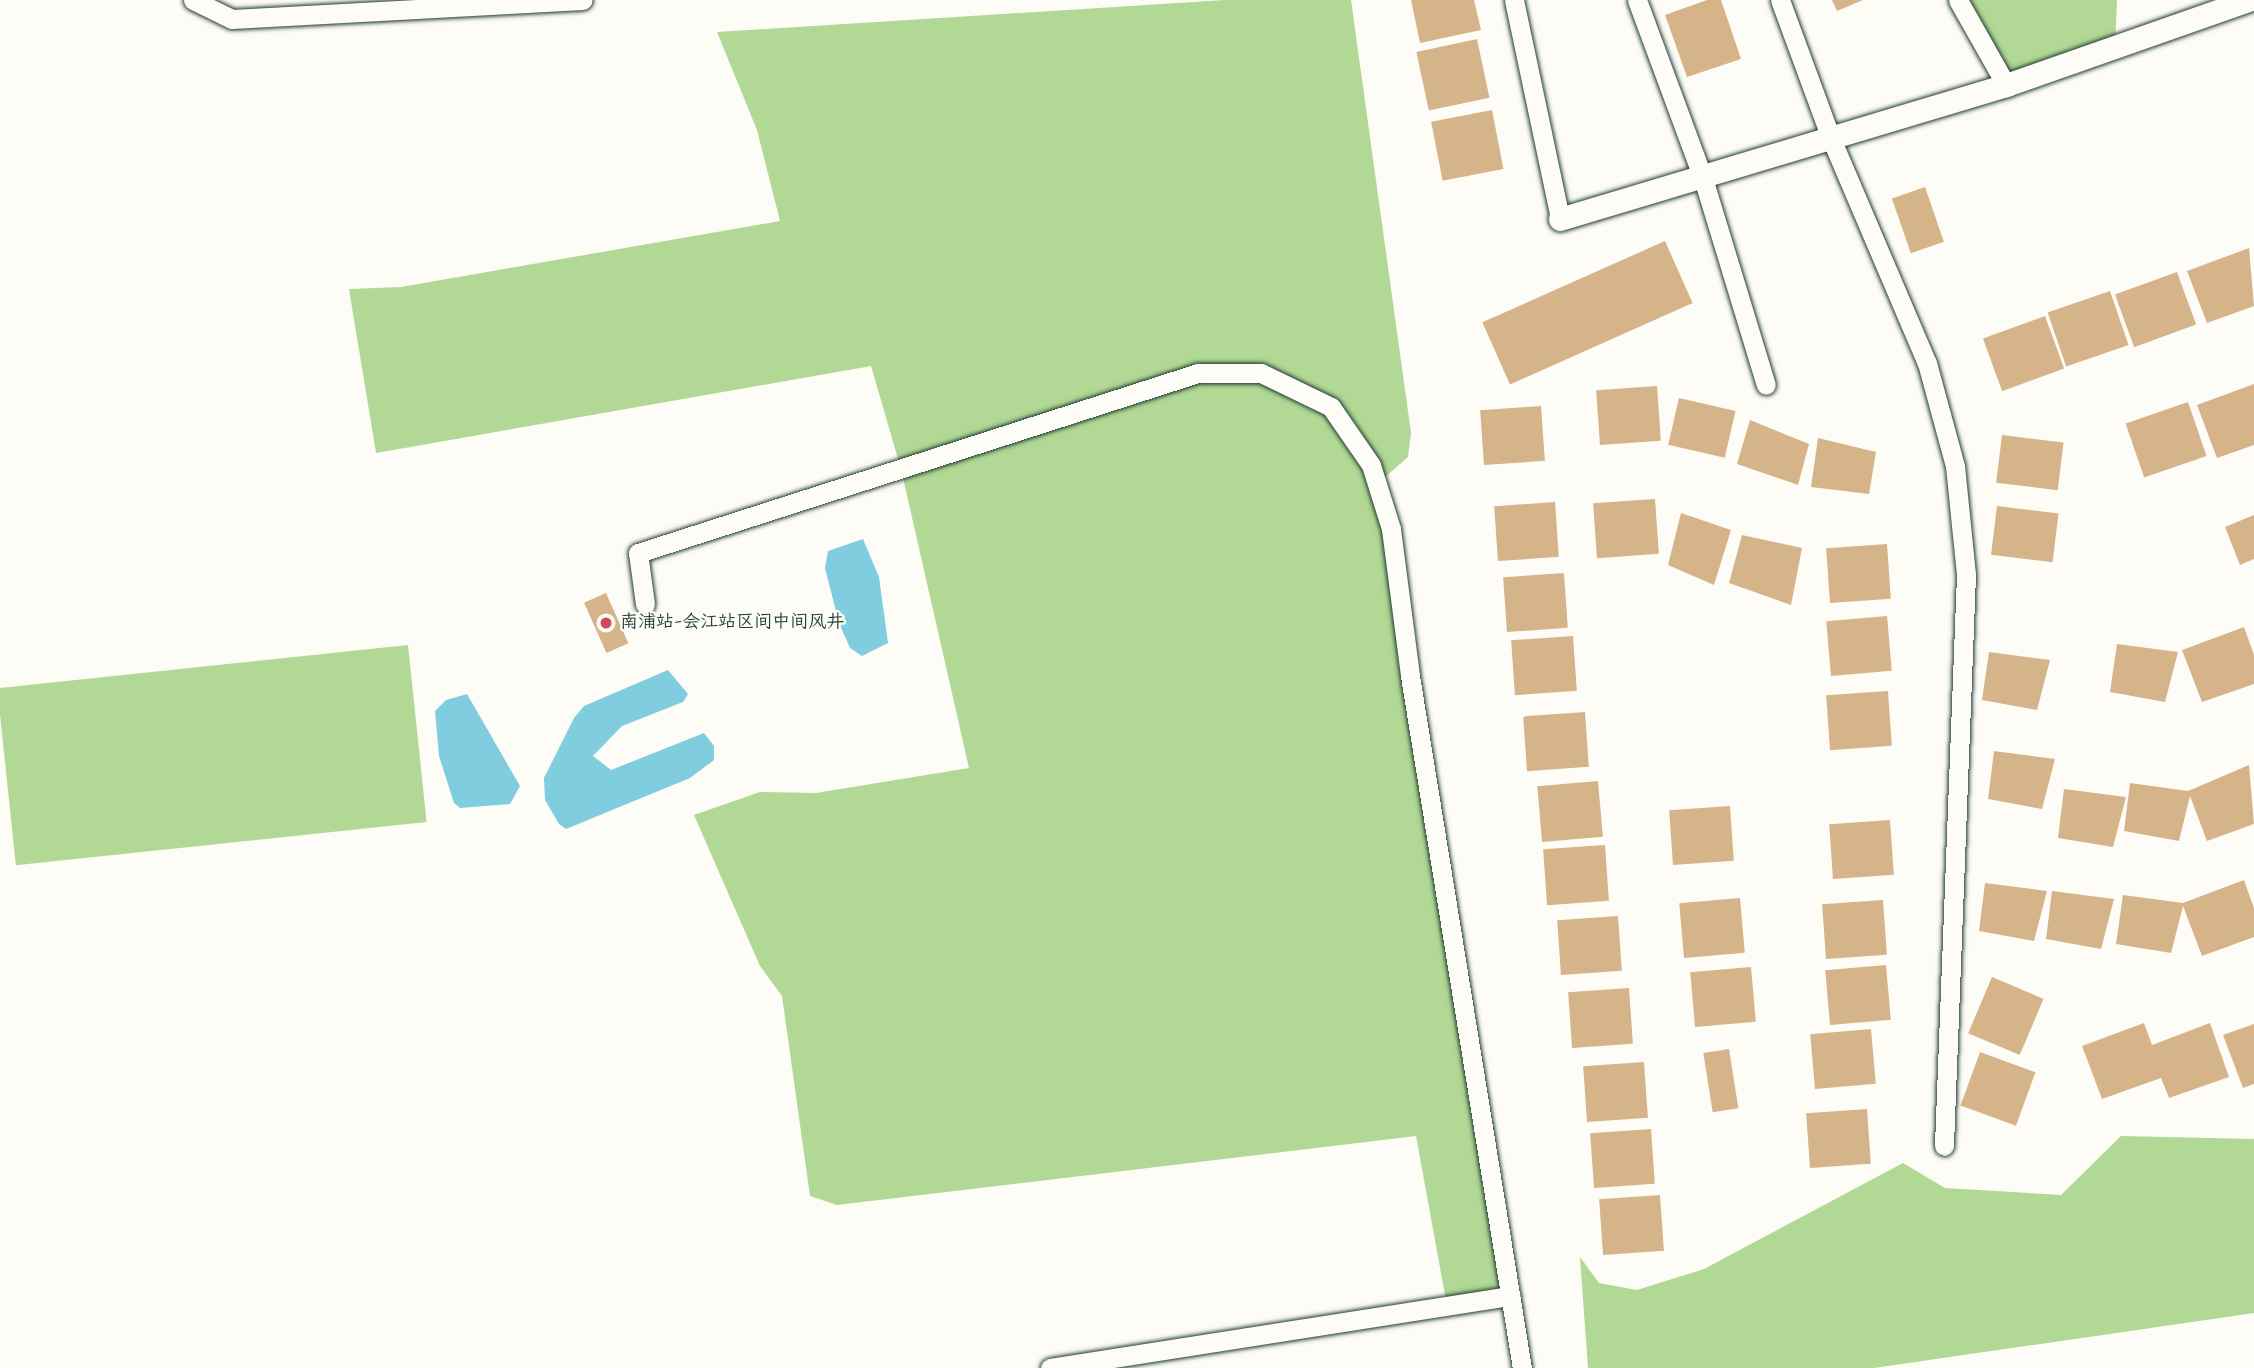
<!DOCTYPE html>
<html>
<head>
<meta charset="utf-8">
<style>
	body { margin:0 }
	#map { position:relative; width:2254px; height:1368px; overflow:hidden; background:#fdfcf7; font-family:Kalam,"LXGW WenKai TC",sans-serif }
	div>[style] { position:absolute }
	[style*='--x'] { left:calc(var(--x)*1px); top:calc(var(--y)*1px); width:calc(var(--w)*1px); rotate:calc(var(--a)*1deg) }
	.green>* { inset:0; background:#b1d894; transform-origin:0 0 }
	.water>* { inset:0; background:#7fcdde }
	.building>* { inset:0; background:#d6b489; transform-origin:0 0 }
	.roads { filter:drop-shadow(0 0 2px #1f3d34) drop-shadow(0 0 2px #1f3d34) }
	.minor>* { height:19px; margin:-9.5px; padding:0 9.5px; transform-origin:9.5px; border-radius:9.5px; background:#fdfcf7 }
	.tertiary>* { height:23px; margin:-11.5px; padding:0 11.5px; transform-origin:11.5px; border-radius:11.5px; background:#fdfcf7 }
	.dots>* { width:19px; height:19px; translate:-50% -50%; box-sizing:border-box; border:4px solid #fdfcf7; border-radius:50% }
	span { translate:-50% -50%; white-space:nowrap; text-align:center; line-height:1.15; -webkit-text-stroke:5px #fdfcf7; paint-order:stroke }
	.poi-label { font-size:18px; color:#1f3d34 }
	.left { translate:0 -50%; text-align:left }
</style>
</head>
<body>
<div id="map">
	<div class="green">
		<div style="clip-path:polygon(1225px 0,1351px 0,1411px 433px,1408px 457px,1377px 484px,1510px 1296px,1447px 1306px,1416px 1136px,837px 1205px,810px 1196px,782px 996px,760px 966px,694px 815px,760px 792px,816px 793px,969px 768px,901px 469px,871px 366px,376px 453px,349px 289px,401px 287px,780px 221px,757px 130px,717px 32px)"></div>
		<div style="clip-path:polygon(1958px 0,2117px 0,2115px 47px,2006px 85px)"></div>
		<div style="left:408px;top:645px;width:178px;height:413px;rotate:84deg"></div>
		<div style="clip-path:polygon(2121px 1136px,2254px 1139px,2254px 1313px,1874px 1368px,1588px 1368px,1580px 1257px,1599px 1283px,1637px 1290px,1704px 1269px,1903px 1163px,1945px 1188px,2061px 1195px)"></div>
	</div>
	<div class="water">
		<div style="clip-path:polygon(863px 539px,879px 577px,888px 643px,862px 656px,850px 648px,839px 623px,825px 568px,828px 551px)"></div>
		<div style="clip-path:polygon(668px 670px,688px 694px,683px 702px,622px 726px,593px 756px,611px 770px,704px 733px,714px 746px,714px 760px,690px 778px,566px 829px,559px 824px,545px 800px,544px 778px,574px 718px,584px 706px)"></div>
		<div style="clip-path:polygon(467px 694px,520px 786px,510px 804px,460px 808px,454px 803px,439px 756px,435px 711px,446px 700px)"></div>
	</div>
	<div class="building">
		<div style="clip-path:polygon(1411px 0,1474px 0,1481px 30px,1420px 43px)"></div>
		<div style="clip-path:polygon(1707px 0,1721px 0,1741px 59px,1687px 77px,1665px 15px)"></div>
		<div style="clip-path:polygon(1832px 0,1863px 0,1837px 11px)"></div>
		<div style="left:1477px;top:39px;width:60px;height:62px;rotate:78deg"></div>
		<div style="left:1492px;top:110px;width:60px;height:62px;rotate:79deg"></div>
		<div style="left:1925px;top:187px;width:58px;height:35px;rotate:71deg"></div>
		<div style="left:1665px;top:241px;width:68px;height:200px;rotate:66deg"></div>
		<div style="clip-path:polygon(2249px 248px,2254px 306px,2207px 323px,2187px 271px)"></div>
		<div style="left:2177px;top:272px;width:56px;height:66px;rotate:70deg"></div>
		<div style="left:2110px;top:291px;width:57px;height:66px;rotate:71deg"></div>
		<div style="left:2045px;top:316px;width:56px;height:66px;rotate:70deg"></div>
		<div style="clip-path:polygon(2254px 384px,2254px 445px,2217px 458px,2197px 405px)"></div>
		<div style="left:1657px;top:386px;width:55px;height:61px;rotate:86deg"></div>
		<div style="left:1679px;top:398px;width:58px;height:48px;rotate:13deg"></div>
		<div style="left:2188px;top:402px;width:57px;height:66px;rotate:71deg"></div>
		<div style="left:1541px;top:406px;width:55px;height:61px;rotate:86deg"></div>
		<div style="clip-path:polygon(1750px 420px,1809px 444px,1798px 485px,1737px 464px)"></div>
		<div style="left:2002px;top:435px;width:62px;height:48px;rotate:7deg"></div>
		<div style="clip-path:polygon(1818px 438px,1876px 452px,1869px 494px,1811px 487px)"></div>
		<div style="left:1655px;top:499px;width:55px;height:62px;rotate:86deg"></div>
		<div style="left:1555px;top:502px;width:55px;height:61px;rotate:86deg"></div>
		<div style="left:1997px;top:506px;width:62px;height:49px;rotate:7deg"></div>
		<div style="clip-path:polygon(1681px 513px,1731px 530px,1714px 585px,1668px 565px)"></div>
		<div style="clip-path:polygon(2254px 515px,2254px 559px,2240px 565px,2225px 527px)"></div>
		<div style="clip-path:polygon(1742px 535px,1802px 548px,1791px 605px,1729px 583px)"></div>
		<div style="left:1887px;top:544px;width:55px;height:61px;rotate:86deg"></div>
		<div style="left:1564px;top:573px;width:55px;height:61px;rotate:86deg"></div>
		<div style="left:606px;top:593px;width:55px;height:24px;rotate:66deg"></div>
		<div style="left:1887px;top:616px;width:55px;height:61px;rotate:85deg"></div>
		<div style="clip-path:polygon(2244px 627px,2254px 655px,2254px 684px,2202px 702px,2182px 650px)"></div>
		<div style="left:1573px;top:636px;width:55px;height:62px;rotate:86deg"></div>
		<div style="clip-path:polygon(2117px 644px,2178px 652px,2165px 702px,2110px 692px)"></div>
		<div style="clip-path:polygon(1989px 652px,2050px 660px,2037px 710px,1982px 700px)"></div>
		<div style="left:1888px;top:691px;width:55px;height:62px;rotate:86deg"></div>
		<div style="left:1585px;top:712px;width:55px;height:62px;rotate:86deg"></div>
		<div style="clip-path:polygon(1994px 751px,2055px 759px,2042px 809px,1988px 799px)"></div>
		<div style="clip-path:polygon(2249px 765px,2254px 824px,2207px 841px,2190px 796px,2179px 841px,2124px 831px,2130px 783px,2188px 791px)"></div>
		<div style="left:1598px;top:781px;width:56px;height:61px;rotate:85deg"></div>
		<div style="clip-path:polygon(2064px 789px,2126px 797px,2113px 847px,2058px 838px)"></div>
		<div style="left:1730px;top:806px;width:55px;height:61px;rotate:86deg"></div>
		<div style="left:1890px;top:820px;width:55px;height:61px;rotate:86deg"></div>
		<div style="left:1605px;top:845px;width:56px;height:62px;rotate:86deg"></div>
		<div style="clip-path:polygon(2244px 880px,2254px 908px,2254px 937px,2202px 956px,2183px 906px,2171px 953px,2116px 944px,2123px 895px,2183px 903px)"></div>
		<div style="clip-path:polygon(1985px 883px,2047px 891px,2034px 941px,1979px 931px)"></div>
		<div style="clip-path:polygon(2052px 891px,2114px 899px,2101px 949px,2046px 939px)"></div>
		<div style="left:1740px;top:898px;width:55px;height:61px;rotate:85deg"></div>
		<div style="left:1883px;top:900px;width:55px;height:61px;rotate:86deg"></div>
		<div style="left:1618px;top:916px;width:55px;height:61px;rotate:86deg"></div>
		<div style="left:1886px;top:965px;width:55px;height:61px;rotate:85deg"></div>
		<div style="left:1751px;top:967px;width:55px;height:61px;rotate:85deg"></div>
		<div style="left:1992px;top:977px;width:56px;height:61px;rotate:23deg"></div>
		<div style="left:1629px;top:988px;width:56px;height:61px;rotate:86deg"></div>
		<div style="clip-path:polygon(2144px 1023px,2152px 1045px,2210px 1023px,2229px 1077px,2169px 1098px,2161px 1078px,2102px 1099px,2082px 1046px)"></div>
		<div style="clip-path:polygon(2254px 1024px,2254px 1084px,2243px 1088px,2223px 1035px)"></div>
		<div style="left:1871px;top:1029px;width:55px;height:61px;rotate:85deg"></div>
		<div style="left:1729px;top:1049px;width:60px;height:26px;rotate:81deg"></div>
		<div style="left:1980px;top:1052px;width:59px;height:57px;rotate:20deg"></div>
		<div style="left:1644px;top:1062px;width:56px;height:61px;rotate:86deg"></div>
		<div style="left:1867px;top:1109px;width:55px;height:61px;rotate:86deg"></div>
		<div style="left:1651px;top:1129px;width:55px;height:61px;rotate:86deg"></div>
		<div style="left:1660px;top:1195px;width:56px;height:61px;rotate:86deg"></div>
	</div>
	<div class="roads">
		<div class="minor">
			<div style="--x:193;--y:0;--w:43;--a:26"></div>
			<div style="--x:232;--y:19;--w:351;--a:-3.1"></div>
			<div style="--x:1514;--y:0;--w:224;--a:78.1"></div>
			<div style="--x:1637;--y:0;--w:190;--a:69.7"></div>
			<div style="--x:1703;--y:178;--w:216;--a:73.1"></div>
			<div style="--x:1780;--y:0;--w:145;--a:69.8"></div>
			<div style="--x:1830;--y:136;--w:247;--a:66.9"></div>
			<div style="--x:1927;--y:363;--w:107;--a:74.8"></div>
			<div style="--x:1955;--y:466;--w:110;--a:84.2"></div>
			<div style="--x:1966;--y:575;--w:571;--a:92.21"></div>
			<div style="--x:1958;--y:0;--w:98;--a:60.5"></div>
			<div style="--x:645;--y:604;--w:51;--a:-97.8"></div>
			<div style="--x:638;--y:553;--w:588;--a:-17.82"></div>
			<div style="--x:1198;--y:373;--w:63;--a:0"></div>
			<div style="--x:1261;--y:373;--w:78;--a:25.9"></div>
			<div style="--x:1331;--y:407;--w:70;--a:55.4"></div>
			<div style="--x:1371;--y:465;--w:67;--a:72.6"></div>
			<div style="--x:1391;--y:529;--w:148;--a:82.6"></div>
			<div style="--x:1410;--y:676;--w:701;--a:80.81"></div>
			<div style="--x:1050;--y:1368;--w:466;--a:-8.9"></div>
		</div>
		<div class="tertiary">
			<div style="--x:1560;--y:219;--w:466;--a:-16.7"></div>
			<div style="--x:2006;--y:85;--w:257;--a:-19.3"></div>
		</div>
	</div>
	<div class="dots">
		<div style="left:606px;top:623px;background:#d1495b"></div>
	</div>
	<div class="poi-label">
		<span class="left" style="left:620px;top:623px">南浦站-会江站区间中间风井</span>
	</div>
</div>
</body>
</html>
